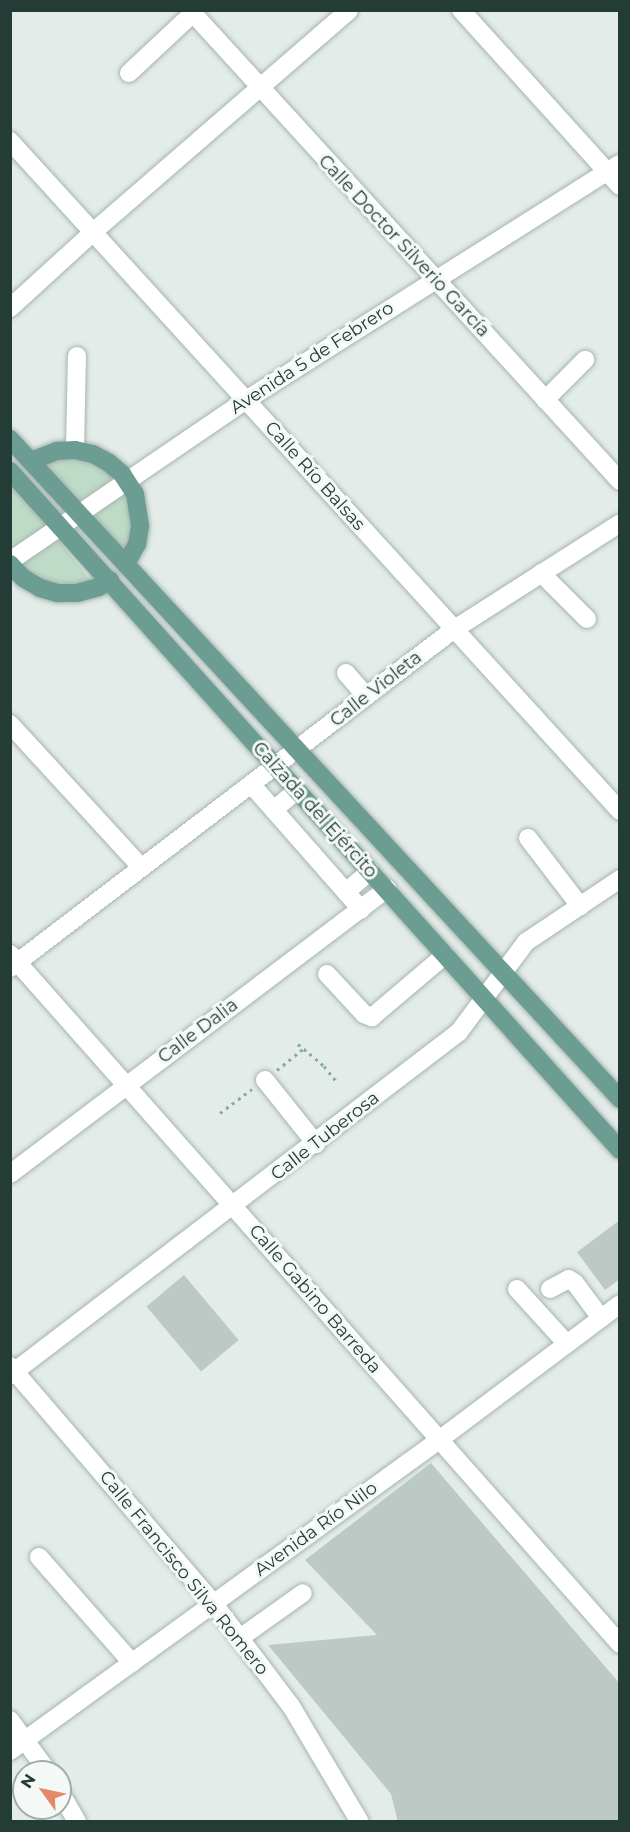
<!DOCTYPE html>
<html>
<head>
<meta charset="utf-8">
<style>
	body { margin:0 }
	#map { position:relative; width:630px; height:1832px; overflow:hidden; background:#e3ece8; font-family:Montserrat,sans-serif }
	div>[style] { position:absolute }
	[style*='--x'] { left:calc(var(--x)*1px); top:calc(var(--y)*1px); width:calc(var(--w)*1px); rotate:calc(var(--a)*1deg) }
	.green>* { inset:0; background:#bedbc7 }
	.building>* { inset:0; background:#bcc9c4; transform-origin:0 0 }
	.path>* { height:3px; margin-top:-1.5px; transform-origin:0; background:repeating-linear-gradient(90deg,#87ada1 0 3px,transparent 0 7.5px) }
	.roads { filter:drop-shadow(0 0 2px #a6b4af) drop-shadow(0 0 2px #a6b4af) }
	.minor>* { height:18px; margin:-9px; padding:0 9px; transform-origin:9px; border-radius:9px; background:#fff }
	.major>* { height:18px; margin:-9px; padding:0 9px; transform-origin:9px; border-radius:9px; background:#6c9d92 }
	span { translate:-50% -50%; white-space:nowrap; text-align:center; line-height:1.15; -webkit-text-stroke:6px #f4f9f6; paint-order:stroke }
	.street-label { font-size:18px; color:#243c36 }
	.frame { position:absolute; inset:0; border:12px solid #243c36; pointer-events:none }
	.north { position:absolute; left:12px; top:1760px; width:60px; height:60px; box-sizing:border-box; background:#f4f9f6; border:2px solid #a1ada9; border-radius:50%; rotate:303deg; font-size:16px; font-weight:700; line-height:24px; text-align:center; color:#243c36 }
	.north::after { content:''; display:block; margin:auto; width:21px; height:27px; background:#e68967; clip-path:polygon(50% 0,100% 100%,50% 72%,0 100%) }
</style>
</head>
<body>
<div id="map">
	<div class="green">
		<div style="clip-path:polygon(57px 458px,88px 460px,109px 473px,114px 480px,77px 507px,41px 469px)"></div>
		<div style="clip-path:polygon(12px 485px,49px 529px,10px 555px,10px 488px)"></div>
		<div style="clip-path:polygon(129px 488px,138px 510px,126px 559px,88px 517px)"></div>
		<div style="clip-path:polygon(56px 537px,94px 585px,56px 591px,20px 566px)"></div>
	</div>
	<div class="building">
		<div style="clip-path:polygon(620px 1220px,620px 1279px,605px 1290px,577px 1252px)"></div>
		<div style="left:184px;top:1275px;width:85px;height:49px;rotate:50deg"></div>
		<div style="clip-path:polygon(431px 1463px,620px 1684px,620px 1822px,398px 1822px,391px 1794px,268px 1645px,377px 1635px,305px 1560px)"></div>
	</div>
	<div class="path">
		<div style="--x:298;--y:1044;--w:34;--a:40"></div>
		<div style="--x:324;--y:1066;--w:22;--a:51"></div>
		<div style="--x:277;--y:1070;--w:33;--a:-39"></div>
		<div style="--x:220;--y:1113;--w:40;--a:-37"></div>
	</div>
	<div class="roads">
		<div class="minor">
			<div style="--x:190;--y:10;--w:638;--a:47.61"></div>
			<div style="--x:461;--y:10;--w:237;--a:47.9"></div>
			<div style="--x:129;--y:73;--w:86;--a:-43.1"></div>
			<div style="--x:10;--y:141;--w:906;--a:47.68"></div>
			<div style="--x:10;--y:308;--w:111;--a:-42.4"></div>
			<div style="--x:92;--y:233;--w:340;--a:-40.9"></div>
			<div style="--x:545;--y:400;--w:57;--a:-45"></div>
			<div style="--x:75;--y:450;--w:94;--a:-88.8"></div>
			<div style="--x:10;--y:561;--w:286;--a:-34.3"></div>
			<div style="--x:246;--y:400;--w:442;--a:-32.3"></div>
			<div style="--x:541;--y:573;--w:65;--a:45"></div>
			<div style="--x:346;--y:673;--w:30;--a:49"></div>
			<div style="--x:10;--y:724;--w:195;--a:47.5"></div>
			<div style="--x:251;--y:784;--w:167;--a:48.7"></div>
			<div style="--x:274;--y:810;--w:30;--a:-41"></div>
			<div style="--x:528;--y:838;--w:86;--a:52.6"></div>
			<div style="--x:346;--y:892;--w:32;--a:-41"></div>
			<div style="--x:10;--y:954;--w:921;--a:48.52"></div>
			<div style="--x:10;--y:968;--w:557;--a:-37.34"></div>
			<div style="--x:453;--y:630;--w:198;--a:-32.6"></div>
			<div style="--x:327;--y:974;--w:54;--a:47.2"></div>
			<div style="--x:364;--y:1014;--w:9;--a:21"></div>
			<div style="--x:372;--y:1017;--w:96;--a:-40.3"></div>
			<div style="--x:265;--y:1080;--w:82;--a:51.4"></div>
			<div style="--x:10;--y:1174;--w:473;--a:-37.1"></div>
			<div style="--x:517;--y:1289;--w:74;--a:47.7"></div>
			<div style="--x:550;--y:1289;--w:21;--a:-28"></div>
			<div style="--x:569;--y:1279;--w:7;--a:34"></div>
			<div style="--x:575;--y:1283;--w:44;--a:53.4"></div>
			<div style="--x:10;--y:1366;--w:313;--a:49.4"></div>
			<div style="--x:214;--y:1604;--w:128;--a:53"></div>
			<div style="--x:291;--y:1706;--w:135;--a:59.3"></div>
			<div style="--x:10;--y:1375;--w:565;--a:-37.38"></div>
			<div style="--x:459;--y:1032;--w:112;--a:-53.3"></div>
			<div style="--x:526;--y:942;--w:113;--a:-33.8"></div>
			<div style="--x:39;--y:1557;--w:141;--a:48.7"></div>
			<div style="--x:240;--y:1638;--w:77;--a:-35.5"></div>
			<div style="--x:10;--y:1720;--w:64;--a:53.8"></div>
			<div style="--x:10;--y:1751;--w:530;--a:-35.94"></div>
			<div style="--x:439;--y:1440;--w:226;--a:-36.9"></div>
			<div style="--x:60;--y:1792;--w:34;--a:60"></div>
		</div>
		<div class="major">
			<div style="--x:10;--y:439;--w:899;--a:47.25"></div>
			<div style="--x:31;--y:461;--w:28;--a:-21"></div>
			<div style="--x:57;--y:451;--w:18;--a:-3"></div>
			<div style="--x:75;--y:450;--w:18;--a:13"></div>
			<div style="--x:93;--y:454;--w:18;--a:29"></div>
			<div style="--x:109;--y:463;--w:17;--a:40"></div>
			<div style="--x:122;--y:474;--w:24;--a:57"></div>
			<div style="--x:135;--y:494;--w:32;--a:81"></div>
			<div style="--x:140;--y:526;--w:18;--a:99"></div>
			<div style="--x:137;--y:544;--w:23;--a:119"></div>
			<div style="--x:10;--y:471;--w:913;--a:48.06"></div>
			<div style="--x:10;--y:564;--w:19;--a:47"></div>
			<div style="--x:23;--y:578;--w:20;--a:30"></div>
			<div style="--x:40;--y:588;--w:19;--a:16"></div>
			<div style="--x:58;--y:593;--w:19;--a:0"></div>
			<div style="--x:77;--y:593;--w:23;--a:-15"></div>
			<div style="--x:99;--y:587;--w:13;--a:-32"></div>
		</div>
	</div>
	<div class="street-label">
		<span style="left:404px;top:246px;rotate:47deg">Calle Doctor Silverio García</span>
		<span style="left:312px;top:358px;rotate:-33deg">Avenida 5 de Febrero</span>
		<span style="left:315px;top:476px;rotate:48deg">Calle Río Balsas</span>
		<span style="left:376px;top:689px;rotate:-38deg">Calle Violeta</span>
		<span style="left:315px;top:810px;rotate:48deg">Calzada del Ejército</span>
		<span style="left:198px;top:1031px;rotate:-37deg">Calle Dalia</span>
		<span style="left:325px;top:1136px;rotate:-38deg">Calle Tuberosa</span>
		<span style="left:315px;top:1299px;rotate:49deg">Calle Gabino Barreda</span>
		<span style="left:316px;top:1529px;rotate:-36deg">Avenida Río Nilo</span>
		<span style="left:184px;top:1573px;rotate:51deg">Calle Francisco Silva Romero</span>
	</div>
	<div class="frame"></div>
	<div class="north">N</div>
</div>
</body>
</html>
